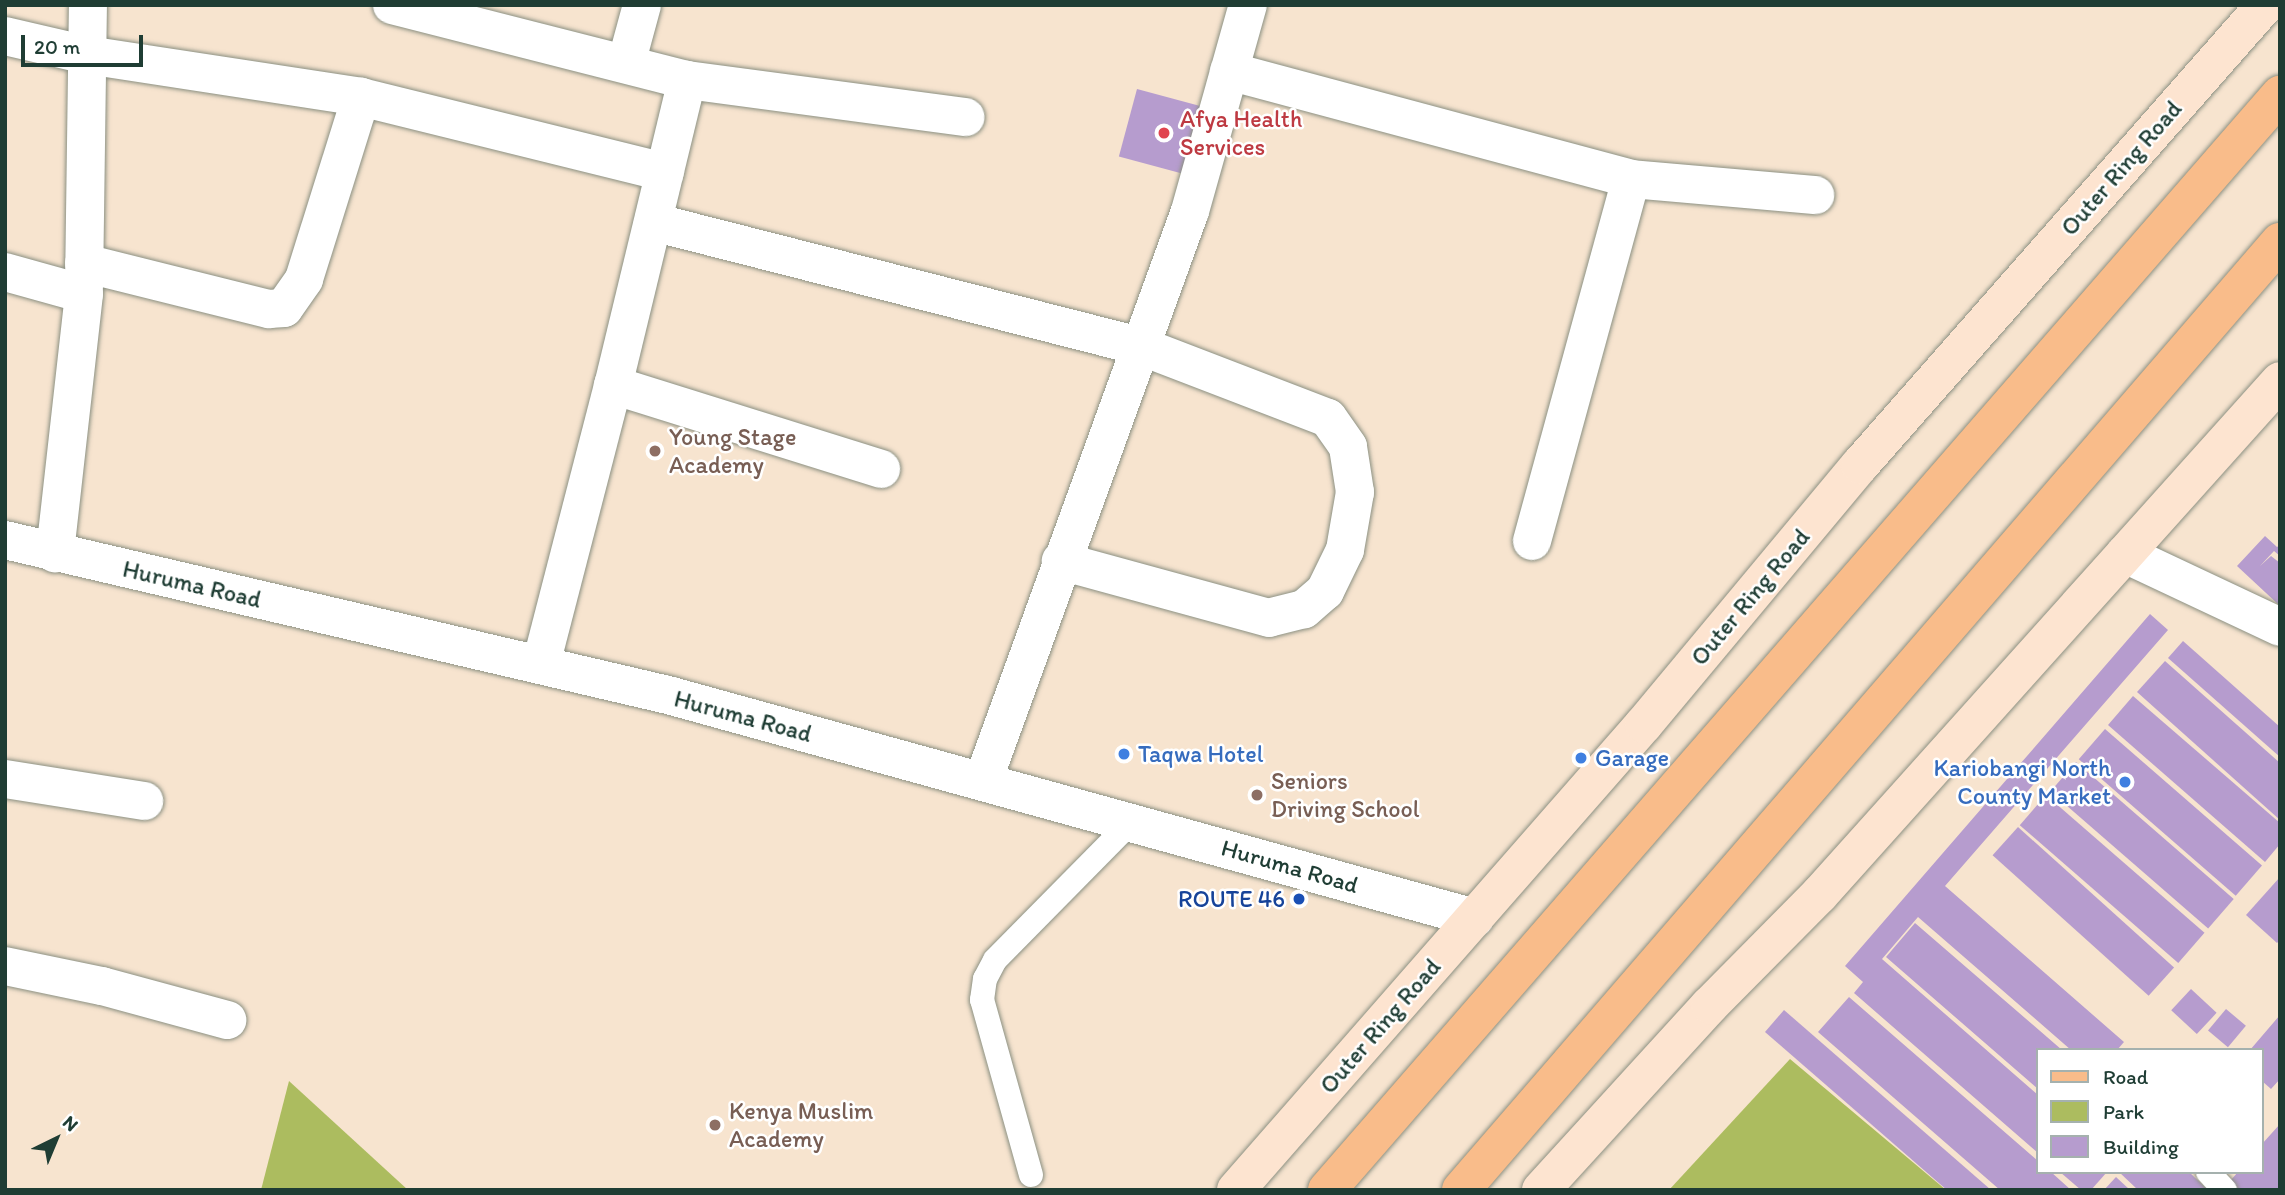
<!DOCTYPE html>
<html>
<head>
<meta charset="utf-8">
<style>
	body { margin:0 }
	#map { position:relative; width:2285px; height:1195px; overflow:hidden; background:#f7e4cf; font-family:Itim,sans-serif }
	div>[style] { position:absolute }
	[style*='--x'] { left:calc(var(--x)*1px); top:calc(var(--y)*1px); width:calc(var(--w)*1px); rotate:calc(var(--a)*1deg) }
	.green>* { inset:0; background:#acbc5f }
	.building>* { inset:0; background:#b69cce; transform-origin:0 0 }
	.roads { filter:drop-shadow(0 0 2px #8b9082) drop-shadow(0 0 2px #8b9082) }
	.lane>* { height:24px; margin:-12px; padding:0 12px; transform-origin:12px; border-radius:12px; background:#fff }
	.street>* { height:38px; margin:-19px; padding:0 19px; transform-origin:19px; border-radius:19px; background:#fff }
	.secondary>* { height:38px; margin:-19px; padding:0 19px; transform-origin:19px; border-radius:19px; background:#fde4d0 }
	.primary>* { height:38px; margin:-19px; padding:0 19px; transform-origin:19px; border-radius:19px; background:#f9bc8a }
	.dots>* { width:19px; height:19px; translate:-50% -50%; box-sizing:border-box; border:4px solid #fff; border-radius:50% }
	span { translate:-50% -50%; white-space:nowrap; text-align:center; line-height:1.15; -webkit-text-stroke:5px #fff; paint-order:stroke }
	.health-label { font-size:24px; color:#be3a42 }
	.left { translate:0 -50%; text-align:left }
	.street-label { font-size:24px; color:#1f3d34 }
	.education-label { font-size:24px; color:#785e54 }
	.shop-label { font-size:24px; color:#366cbe }
	.right { translate:-100% -50%; text-align:right }
	.transit-label { font-size:24px; color:#164399 }
	.frame { position:absolute; inset:0; border:7px solid #1f3d34; pointer-events:none }
	.legend { position:absolute; left:2036px; top:1048px; width:228px; height:126px; box-sizing:border-box; background:#fff; border:2px solid #a5b1ae; margin:0; padding:9px 12px; list-style:none; font-size:21px; color:#1f3d34 }
	.legend li { display:flex; align-items:center; gap:14px; height:35px }
	.legend b { width:35px; border:2px solid #a5b1ae }
	.north { position:absolute; left:21px; top:1104px; width:70px; height:70px; -webkit-text-stroke:5px #fff; paint-order:stroke; rotate:43deg; font-size:19px; font-weight:700; line-height:28px; text-align:center; color:#1f3d34 }
	.north::after { content:''; display:block; margin:auto; width:24px; height:32px; background:#1f3d34; clip-path:polygon(50% 0,100% 100%,50% 72%,0 100%) }
	.scale { position:absolute; left:21px; top:35px; width:122px; height:32px; box-sizing:border-box; border:4px solid #1f3d34; border-top:0; padding-left:9px; font-size:21px; line-height:24px; white-space:nowrap; color:#1f3d34; -webkit-text-stroke:5px #fff; paint-order:stroke }
</style>
</head>
<body>
<div id="map">
	<div class="green">
		<div style="clip-path:polygon(1790px 1059px,1946px 1190px,1669px 1190px)"></div>
		<div style="clip-path:polygon(289px 1081px,408px 1190px,261px 1190px)"></div>
	</div>
	<div class="building">
		<div style="left:1137px;top:89px;width:74px;height:70px;rotate:15deg"></div>
		<div style="clip-path:polygon(2265px 536px,2277px 547px,2280px 545px,2280px 556px,2274px 551px,2260px 566px,2271px 556px,2280px 563px,2280px 606px,2237px 566px)"></div>
		<div style="clip-path:polygon(2150px 614px,2168px 630px,1945px 886px,2124px 1042px,2117px 1050px,2071px 1050px,1918px 917px,1882px 959px,2038px 1095px,2038px 1153px,1854px 993px,1863px 982px,1845px 966px)"></div>
		<div style="clip-path:polygon(2183px 641px,2280px 727px,2280px 757px,2168px 658px)"></div>
		<div style="clip-path:polygon(2165px 661px,2280px 763px,2280px 820px,2137px 692px)"></div>
		<div style="clip-path:polygon(2133px 696px,2280px 823px,2280px 844px,2265px 862px,2108px 725px)"></div>
		<div style="left:2105px;top:729px;width:208px;height:40px;rotate:41deg"></div>
		<div style="left:2076px;top:762px;width:209px;height:39px;rotate:41deg"></div>
		<div style="left:2046px;top:795px;width:210px;height:40px;rotate:41deg"></div>
		<div style="left:2018px;top:827px;width:210px;height:38px;rotate:42deg"></div>
		<div style="clip-path:polygon(2280px 877px,2280px 940px,2277px 943px,2246px 915px)"></div>
		<div style="clip-path:polygon(1915px 923px,2062px 1050px,2038px 1050px,2038px 1089px,1886px 957px)"></div>
		<div style="left:2191px;top:989px;width:35px;height:29px;rotate:43deg"></div>
		<div style="clip-path:polygon(1849px 997px,2038px 1161px,2038px 1172px,2051px 1172px,2071px 1190px,2000px 1190px,1818px 1032px)"></div>
		<div style="left:2226px;top:1009px;width:26px;height:28px;rotate:40deg"></div>
		<div style="left:1784px;top:1010px;width:274px;height:29px;rotate:41deg"></div>
		<div style="clip-path:polygon(2280px 1015px,2280px 1079px,2271px 1089px,2262px 1081px,2262px 1050px,2250px 1050px)"></div>
		<div style="clip-path:polygon(2280px 1124px,2280px 1190px,2240px 1190px,2230px 1181px,2238px 1172px,2262px 1172px,2262px 1144px)"></div>
		<div style="clip-path:polygon(2060px 1172px,2107px 1172px,2091px 1190px,2081px 1190px)"></div>
		<div style="clip-path:polygon(2119px 1172px,2189px 1172px,2208px 1190px,2138px 1190px)"></div>
		<div style="clip-path:polygon(2116px 1177px,2130px 1190px,2104px 1190px)"></div>
	</div>
	<div class="roads">
		<div class="lane">
			<div style="--x:2208;--y:1172;--w:25;--a:47"></div>
			<div style="--x:1031;--y:1175;--w:182;--a:-105.6"></div>
			<div style="--x:982;--y:1000;--w:21;--a:-82"></div>
			<div style="--x:985;--y:979;--w:21;--a:-62"></div>
			<div style="--x:995;--y:960;--w:194;--a:-45.4"></div>
		</div>
		<div class="street">
			<div style="--x:392;--y:5;--w:304;--a:14.3"></div>
			<div style="--x:687;--y:80;--w:314;--a:103.6"></div>
			<div style="--x:613;--y:385;--w:281;--a:17.4"></div>
			<div style="--x:5;--y:36;--w:84;--a:13"></div>
			<div style="--x:87;--y:55;--w:277;--a:8.7"></div>
			<div style="--x:361;--y:97;--w:313;--a:13.9"></div>
			<div style="--x:626;--y:64;--w:61;--a:-74.8"></div>
			<div style="--x:1229;--y:71;--w:416;--a:15"></div>
			<div style="--x:1631;--y:179;--w:185;--a:5"></div>
			<div style="--x:687;--y:80;--w:281;--a:7.6"></div>
			<div style="--x:653;--y:222;--w:506;--a:14.31"></div>
			<div style="--x:1143;--y:347;--w:198;--a:21"></div>
			<div style="--x:1328;--y:418;--w:35;--a:55"></div>
			<div style="--x:1348;--y:447;--w:46;--a:81.2"></div>
			<div style="--x:1355;--y:492;--w:59;--a:99.8"></div>
			<div style="--x:1345;--y:550;--w:46;--a:116"></div>
			<div style="--x:1325;--y:591;--w:28;--a:139"></div>
			<div style="--x:1304;--y:609;--w:36;--a:166"></div>
			<div style="--x:1269;--y:618;--w:216;--a:-164.7"></div>
			<div style="--x:84;--y:263;--w:191;--a:14"></div>
			<div style="--x:269;--y:309;--w:15;--a:-4"></div>
			<div style="--x:284;--y:308;--w:35;--a:-55"></div>
			<div style="--x:304;--y:279;--w:191;--a:-72.6"></div>
			<div style="--x:5;--y:272;--w:82;--a:15.6"></div>
			<div style="--x:84;--y:294;--w:261;--a:96.4"></div>
			<div style="--x:84;--y:287;--w:282;--a:-89.2"></div>
			<div style="--x:5;--y:540;--w:681;--a:13.16"></div>
			<div style="--x:668;--y:695;--w:837;--a:15.45"></div>
			<div style="--x:1532;--y:541;--w:375;--a:-74.7"></div>
			<div style="--x:2125;--y:554;--w:171;--a:25.2"></div>
			<div style="--x:541;--y:664;--w:288;--a:-75.5"></div>
			<div style="--x:5;--y:779;--w:141;--a:9"></div>
			<div style="--x:983;--y:781;--w:606;--a:-70.04"></div>
			<div style="--x:1190;--y:211;--w:214;--a:-74.3"></div>
			<div style="--x:5;--y:966;--w:99;--a:11.7"></div>
			<div style="--x:102;--y:986;--w:130;--a:15.2"></div>
		</div>
		<div class="secondary">
			<div style="--x:1236;--y:1190;--w:619;--a:-48.8"></div>
			<div style="--x:1644;--y:724;--w:337;--a:-50.2"></div>
			<div style="--x:1860;--y:465;--w:613;--a:-48.64"></div>
			<div style="--x:1541;--y:1190;--w:251;--a:-47.6"></div>
			<div style="--x:1710;--y:1005;--w:155;--a:-45.3"></div>
			<div style="--x:1819;--y:895;--w:690;--a:-48.11"></div>
		</div>
		<div class="primary">
			<div style="--x:1327;--y:1190;--w:1452;--a:-48.97"></div>
			<div style="--x:1461;--y:1190;--w:1253;--a:-49.18"></div>
		</div>
	</div>
	<div class="dots">
		<div style="left:1164px;top:133px;background:#e0444e"></div>
		<div style="left:655px;top:451px;background:#8d6e63"></div>
		<div style="left:1124px;top:754px;background:#3f7fe0"></div>
		<div style="left:1581px;top:758px;background:#3f7fe0"></div>
		<div style="left:2125px;top:782px;background:#3f7fe0"></div>
		<div style="left:1257px;top:795px;background:#8d6e63"></div>
		<div style="left:1299px;top:899px;background:#1a4fb4"></div>
		<div style="left:715px;top:1125px;background:#8d6e63"></div>
	</div>
	<div class="health-label">
		<span class="left" style="left:1180px;top:133px">Afya Health<br>Services</span>
	</div>
	<div class="street-label">
		<span style="left:2121px;top:168px;rotate:-49deg">Outer Ring Road</span>
		<span style="left:192px;top:584px;rotate:13deg">Huruma Road</span>
		<span style="left:1750px;top:597px;rotate:-50deg">Outer Ring Road</span>
		<span style="left:743px;top:716px;rotate:15deg">Huruma Road</span>
		<span style="left:1290px;top:866px;rotate:16deg">Huruma Road</span>
		<span style="left:1380px;top:1026px;rotate:-49deg">Outer Ring Road</span>
	</div>
	<div class="education-label">
		<span class="left" style="left:669px;top:451px">Young Stage<br>Academy</span>
		<span class="left" style="left:1271px;top:795px">Seniors<br>Driving School</span>
		<span class="left" style="left:729px;top:1125px">Kenya Muslim<br>Academy</span>
	</div>
	<div class="shop-label">
		<span class="left" style="left:1138px;top:754px">Taqwa Hotel</span>
		<span class="left" style="left:1595px;top:758px">Garage</span>
		<span class="right" style="left:2111px;top:782px">Kariobangi North<br>County Market</span>
	</div>
	<div class="transit-label">
		<span class="right" style="left:1285px;top:899px">ROUTE 46</span>
	</div>
	<div class="frame"></div>
	<ul class="legend">
	<li><b style="height:9px;background:#f9bc8a"></b>Road</li>
	<li><b style="height:19px;background:#acbc5f"></b>Park</li>
	<li><b style="height:19px;background:#b69cce"></b>Building</li>
	</ul>
	<div class="north">N</div>
	<div class="scale">20 m</div>
</div>
</body>
</html>
